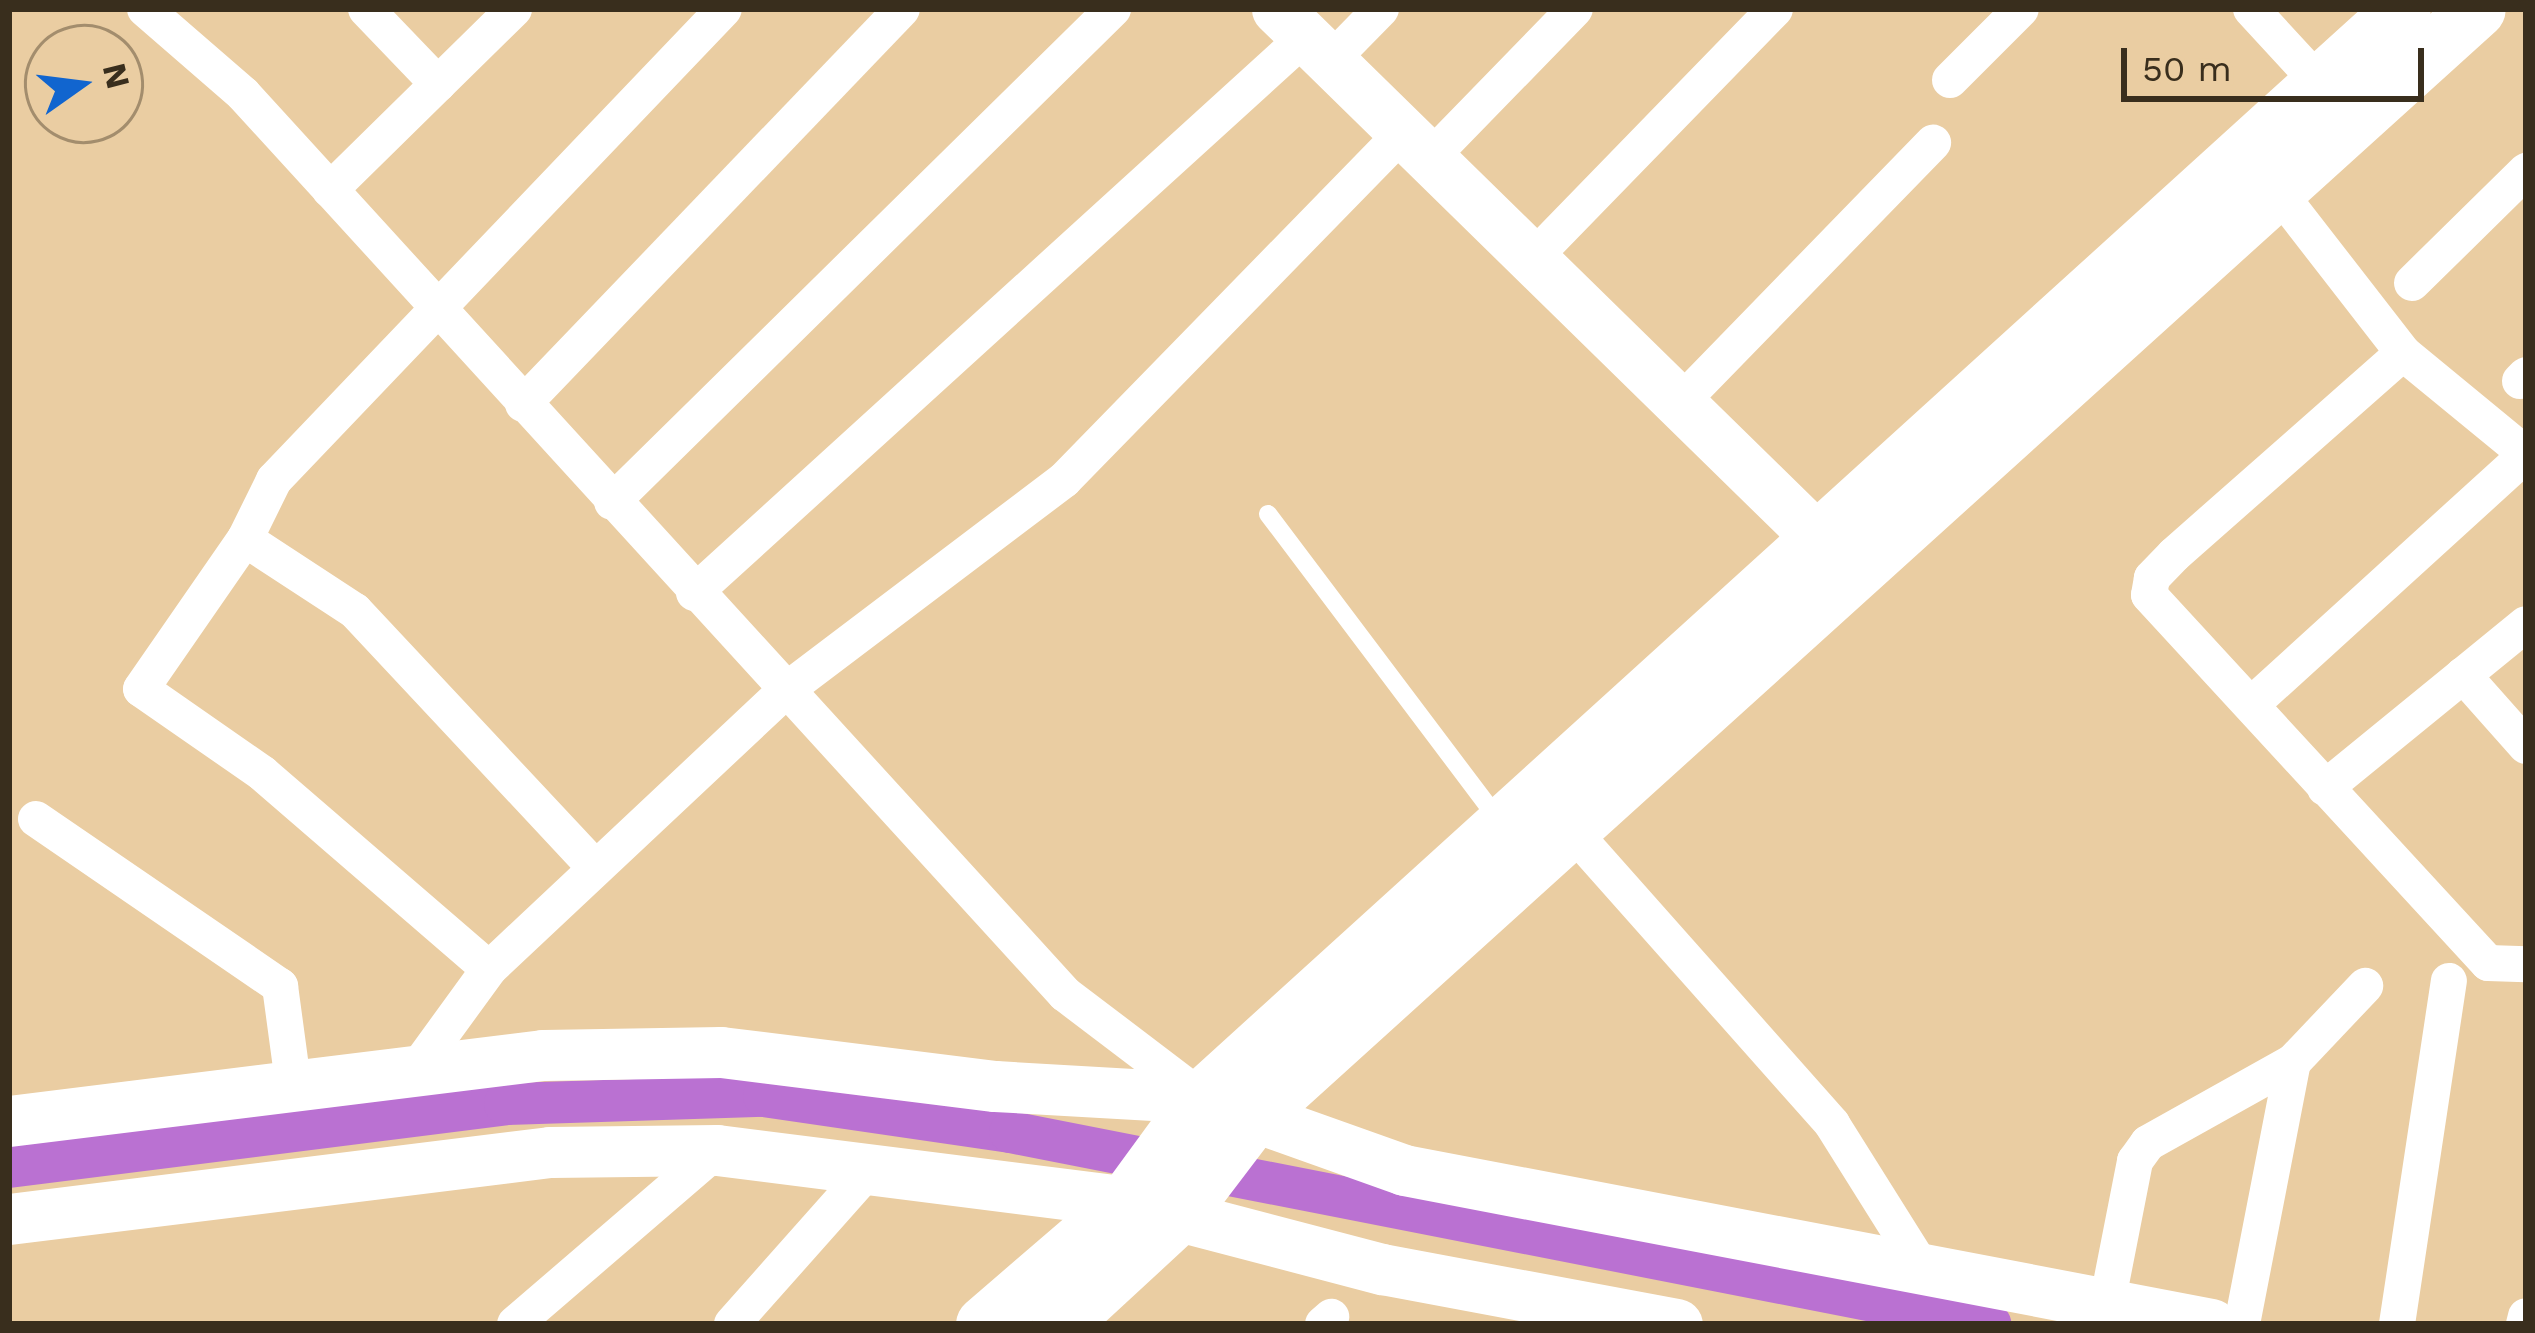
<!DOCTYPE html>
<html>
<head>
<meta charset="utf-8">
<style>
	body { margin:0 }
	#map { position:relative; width:2535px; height:1333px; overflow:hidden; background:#eacda2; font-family:"Work Sans",sans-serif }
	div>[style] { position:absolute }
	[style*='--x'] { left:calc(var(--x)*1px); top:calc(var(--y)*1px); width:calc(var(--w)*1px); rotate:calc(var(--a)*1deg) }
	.canal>* { height:42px; margin:-21px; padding:0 21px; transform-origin:21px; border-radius:21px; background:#ba71d2 }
	.lane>* { height:18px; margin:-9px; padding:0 9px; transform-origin:9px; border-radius:9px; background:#fff }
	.street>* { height:36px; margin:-18px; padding:0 18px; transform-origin:18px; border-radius:18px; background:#fff }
	.secondary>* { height:51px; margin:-25.5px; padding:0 25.5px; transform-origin:25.5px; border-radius:25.5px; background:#fff }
	.primary>* { height:57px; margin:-28.5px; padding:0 28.5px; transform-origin:28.5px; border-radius:28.5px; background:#fff }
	span { translate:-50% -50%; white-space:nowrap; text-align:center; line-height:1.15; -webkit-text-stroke:9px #eacda2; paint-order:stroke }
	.frame { position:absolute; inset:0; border:12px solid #392e1d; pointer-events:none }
	.north { position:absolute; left:24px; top:24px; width:120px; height:120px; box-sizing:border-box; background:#eacda2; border:3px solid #a38d6d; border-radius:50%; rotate:76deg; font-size:33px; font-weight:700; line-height:48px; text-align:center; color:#392e1d }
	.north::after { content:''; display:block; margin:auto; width:42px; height:54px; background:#1165cf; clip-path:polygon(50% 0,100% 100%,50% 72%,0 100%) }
	.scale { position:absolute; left:2121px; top:48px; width:303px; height:54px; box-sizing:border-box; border:6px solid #392e1d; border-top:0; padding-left:15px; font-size:36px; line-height:42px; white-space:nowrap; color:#392e1d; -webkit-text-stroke:9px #eacda2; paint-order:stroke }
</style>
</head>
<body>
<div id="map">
	<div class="canal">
		<div style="--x:9;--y:1167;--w:500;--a:-7.2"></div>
		<div style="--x:505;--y:1104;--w:259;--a:-1.8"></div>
		<div style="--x:764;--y:1096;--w:249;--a:8.3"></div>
		<div style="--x:1010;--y:1132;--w:999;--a:11.08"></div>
	</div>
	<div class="lane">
		<div style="--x:1268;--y:514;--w:386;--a:53"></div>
	</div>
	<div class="street">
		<div style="--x:145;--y:9;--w:130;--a:40.9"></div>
		<div style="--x:243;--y:94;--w:1219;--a:47.59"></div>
		<div style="--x:1065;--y:994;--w:172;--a:37.2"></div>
		<div style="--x:366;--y:9;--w:104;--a:46.2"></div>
		<div style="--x:2251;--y:9;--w:122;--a:47.3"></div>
		<div style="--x:1334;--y:57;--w:67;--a:-45.6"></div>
		<div style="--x:1950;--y:80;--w:100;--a:-45"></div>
		<div style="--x:1429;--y:159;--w:209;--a:-45.8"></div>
		<div style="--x:2276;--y:189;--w:207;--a:52.2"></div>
		<div style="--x:2403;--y:353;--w:159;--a:39.4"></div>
		<div style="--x:330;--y:190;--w:258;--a:-44.5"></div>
		<div style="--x:1531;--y:260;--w:350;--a:-45.8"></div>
		<div style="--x:2412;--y:283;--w:160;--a:-44.5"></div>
		<div style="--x:2403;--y:353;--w:305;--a:138.6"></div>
		<div style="--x:2174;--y:555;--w:32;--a:134"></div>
		<div style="--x:2152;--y:578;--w:17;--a:100"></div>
		<div style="--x:2149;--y:595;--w:500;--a:47.35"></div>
		<div style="--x:2488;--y:963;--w:38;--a:2"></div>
		<div style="--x:2520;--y:381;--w:8;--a:-45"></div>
		<div style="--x:523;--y:404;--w:547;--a:-46.18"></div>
		<div style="--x:1678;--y:405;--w:366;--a:-45.8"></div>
		<div style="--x:612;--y:502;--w:703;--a:-44.54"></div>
		<div style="--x:245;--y:539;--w:131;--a:33.2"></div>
		<div style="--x:355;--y:611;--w:349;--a:46.9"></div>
		<div style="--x:694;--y:593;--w:826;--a:-42.3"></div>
		<div style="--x:2463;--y:675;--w:95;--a:48.4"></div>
		<div style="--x:2252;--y:704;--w:370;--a:-42.3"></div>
		<div style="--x:2325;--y:788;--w:259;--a:-39.2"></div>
		<div style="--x:1558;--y:815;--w:413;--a:48.4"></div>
		<div style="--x:1832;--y:1124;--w:171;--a:57.9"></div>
		<div style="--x:36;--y:819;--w:296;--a:34.4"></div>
		<div style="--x:280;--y:986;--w:104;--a:82.3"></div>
		<div style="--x:489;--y:969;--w:406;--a:-43.2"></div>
		<div style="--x:785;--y:691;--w:350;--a:-37.1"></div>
		<div style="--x:1064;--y:480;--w:485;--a:-45.7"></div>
		<div style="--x:415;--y:1071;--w:126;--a:-54"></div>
		<div style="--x:489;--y:969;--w:300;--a:-139.2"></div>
		<div style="--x:262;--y:773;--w:147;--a:-145.2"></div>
		<div style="--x:141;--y:689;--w:183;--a:-55.3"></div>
		<div style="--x:245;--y:539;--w:66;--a:-63.8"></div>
		<div style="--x:274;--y:480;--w:651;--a:-46.31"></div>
		<div style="--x:2107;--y:1304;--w:146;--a:-78.9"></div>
		<div style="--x:2135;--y:1161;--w:22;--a:-54"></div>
		<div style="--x:2148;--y:1143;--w:166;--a:-29.2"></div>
		<div style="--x:515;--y:1324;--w:267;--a:-40.7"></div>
		<div style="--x:732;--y:1324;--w:213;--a:-48.4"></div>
		<div style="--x:1323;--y:1324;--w:11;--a:-41"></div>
		<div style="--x:2242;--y:1324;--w:267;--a:-79"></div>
		<div style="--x:2293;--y:1062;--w:105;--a:-46.5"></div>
		<div style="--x:2397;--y:1324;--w:347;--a:-81.4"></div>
		<div style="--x:2524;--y:1324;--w:8;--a:-76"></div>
	</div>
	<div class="secondary">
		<div style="--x:1277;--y:9;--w:796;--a:44.39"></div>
		<div style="--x:9;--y:1121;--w:538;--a:-7.05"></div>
		<div style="--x:543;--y:1055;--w:178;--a:-1"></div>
		<div style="--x:721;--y:1052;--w:276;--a:7.1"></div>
		<div style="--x:995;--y:1086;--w:207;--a:3.3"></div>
		<div style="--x:1202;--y:1098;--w:214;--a:19.6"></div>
		<div style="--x:1404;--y:1170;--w:822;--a:10.8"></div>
		<div style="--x:9;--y:1219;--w:545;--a:-7.06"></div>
		<div style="--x:550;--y:1152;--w:167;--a:-0.7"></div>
		<div style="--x:717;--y:1150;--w:412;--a:7.2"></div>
		<div style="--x:1126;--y:1202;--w:265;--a:14.7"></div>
		<div style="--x:1382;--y:1269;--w:300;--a:10.6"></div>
	</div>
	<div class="primary">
		<div style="--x:984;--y:1324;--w:187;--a:-40.7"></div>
		<div style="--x:1126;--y:1202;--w:129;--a:-53.8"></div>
		<div style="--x:1202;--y:1098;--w:1620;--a:-42.22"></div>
		<div style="--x:1060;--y:1324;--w:159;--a:-42.7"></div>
		<div style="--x:1177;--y:1216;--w:126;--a:-52.8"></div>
		<div style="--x:1253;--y:1116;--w:1650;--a:-42.13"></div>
	</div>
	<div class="frame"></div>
	<div class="north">N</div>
	<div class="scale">50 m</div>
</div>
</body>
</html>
